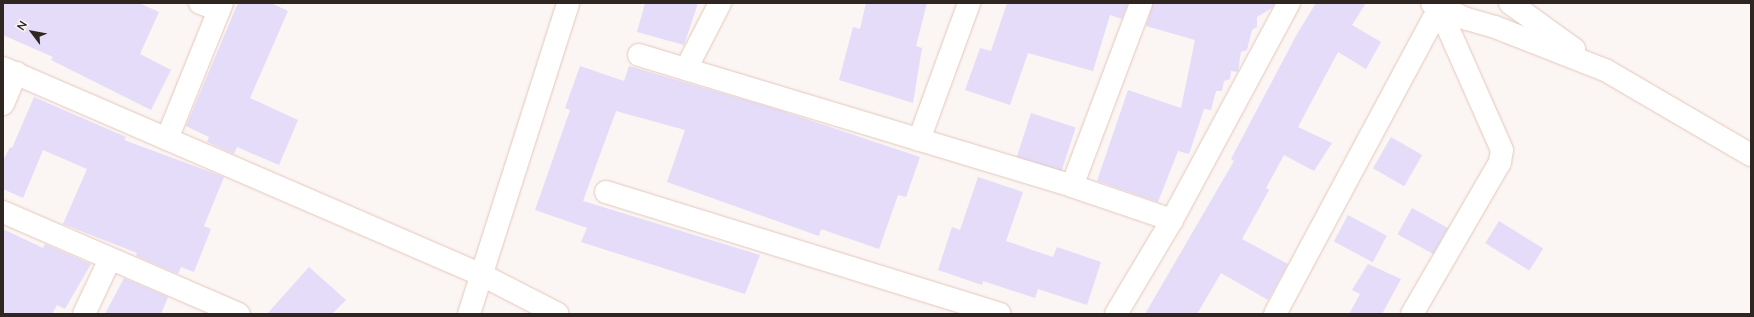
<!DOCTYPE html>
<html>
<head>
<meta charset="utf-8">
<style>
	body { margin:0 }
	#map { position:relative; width:1754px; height:317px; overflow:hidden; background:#fbf5f3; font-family:Lato,sans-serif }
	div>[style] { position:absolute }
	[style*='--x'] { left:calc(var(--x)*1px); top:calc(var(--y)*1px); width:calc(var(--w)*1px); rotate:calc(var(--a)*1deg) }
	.building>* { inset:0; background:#e5dcf9; transform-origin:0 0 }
	.roads { filter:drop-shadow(0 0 1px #e3c7ba) drop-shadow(0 0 1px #e3c7ba) }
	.street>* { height:22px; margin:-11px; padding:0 11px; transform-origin:11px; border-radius:11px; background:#fff }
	span { translate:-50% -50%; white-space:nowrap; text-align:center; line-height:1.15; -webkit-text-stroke:3px #fbf5f3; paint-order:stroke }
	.frame { position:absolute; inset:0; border:4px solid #302621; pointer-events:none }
	.north { position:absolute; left:12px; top:12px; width:40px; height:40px; -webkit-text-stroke:3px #fbf5f3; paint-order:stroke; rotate:302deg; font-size:11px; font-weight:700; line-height:16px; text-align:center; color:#302621 }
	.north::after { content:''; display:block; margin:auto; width:14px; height:18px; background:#302621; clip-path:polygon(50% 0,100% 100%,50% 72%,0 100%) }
</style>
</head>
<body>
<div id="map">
	<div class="building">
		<div style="clip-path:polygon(3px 3px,139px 3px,159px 12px,140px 54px,171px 70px,151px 110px,51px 60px,53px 57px,3px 35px)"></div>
		<div style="clip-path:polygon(238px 3px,271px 3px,288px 11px,250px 98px,298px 120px,279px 165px,237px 147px,234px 154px,207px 142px,209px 137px,186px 126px)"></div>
		<div style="clip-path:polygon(645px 3px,698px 3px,684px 45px,637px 32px)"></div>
		<div style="clip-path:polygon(866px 3px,927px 3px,916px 46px,922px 48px,913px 103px,839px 80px,853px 27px,860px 29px)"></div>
		<div style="clip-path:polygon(1007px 3px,1128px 3px,1122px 19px,1110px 15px,1093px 71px,1028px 53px,1010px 105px,965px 90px,980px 48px,991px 51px)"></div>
		<div style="clip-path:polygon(1153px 3px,1275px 3px,1272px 8px,1257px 17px,1257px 27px,1252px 30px,1247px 50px,1241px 52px,1238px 72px,1231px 71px,1230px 79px,1224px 81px,1222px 91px,1216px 91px,1211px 110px,1204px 109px,1189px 154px,1178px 151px,1158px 202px,1097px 181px,1128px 90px,1181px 108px,1195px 40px,1146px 26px)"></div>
		<div style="clip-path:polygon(1316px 3px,1366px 3px,1352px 25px,1381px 42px,1366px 69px,1338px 52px,1298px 127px,1332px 143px,1314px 171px,1284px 155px,1266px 188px,1269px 190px,1242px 239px,1288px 264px,1268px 300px,1221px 273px,1197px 314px,1145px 314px,1234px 161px,1231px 159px,1297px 34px)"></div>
		<div style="clip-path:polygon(580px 66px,624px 81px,629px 66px,779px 110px,920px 157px,906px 197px,898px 195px,879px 249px,821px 229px,819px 236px,667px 182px,685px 130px,616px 111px,583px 201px,760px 255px,745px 294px,581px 242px,587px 228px,535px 210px,570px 110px,565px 108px)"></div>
		<div style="clip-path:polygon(34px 97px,126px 137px,124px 140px,224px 177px,204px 226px,211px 229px,194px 272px,181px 267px,178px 274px,136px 256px,137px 253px,63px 224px,87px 169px,43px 150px,23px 198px,3px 189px,3px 161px,10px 147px,12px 148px)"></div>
		<div style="left:1031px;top:113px;width:47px;height:46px;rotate:18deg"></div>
		<div style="left:1391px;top:137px;width:36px;height:36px;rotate:30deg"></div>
		<div style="clip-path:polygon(978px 177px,1023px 192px,1006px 241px,1053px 257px,1057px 247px,1101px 262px,1087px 305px,1038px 289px,1035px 298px,983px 281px,982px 285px,938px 270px,952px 227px,960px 230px)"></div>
		<div style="left:1412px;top:208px;width:41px;height:30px;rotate:29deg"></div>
		<div style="left:1348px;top:215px;width:44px;height:30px;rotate:28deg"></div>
		<div style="left:1499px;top:221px;width:52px;height:26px;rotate:32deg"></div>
		<div style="clip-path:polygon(3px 229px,43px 248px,45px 244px,91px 264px,65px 309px,57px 305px,52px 314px,3px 314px)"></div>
		<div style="clip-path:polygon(1368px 264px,1401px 279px,1382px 314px,1349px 314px,1360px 294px,1352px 290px)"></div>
		<div style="clip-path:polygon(309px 267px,346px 300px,332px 314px,267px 314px)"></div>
		<div style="clip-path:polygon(124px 278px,168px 297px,161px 314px,105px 314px)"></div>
	</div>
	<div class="roads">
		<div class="street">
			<div style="--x:200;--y:3;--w:20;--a:20"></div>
			<div style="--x:1432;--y:3;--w:38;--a:25"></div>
			<div style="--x:1467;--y:19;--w:29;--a:16"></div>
			<div style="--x:1495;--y:27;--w:120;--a:21.4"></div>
			<div style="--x:1607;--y:71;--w:167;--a:30.3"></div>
			<div style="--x:1510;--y:3;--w:79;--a:35.7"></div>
			<div style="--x:639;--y:55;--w:452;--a:16.8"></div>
			<div style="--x:1072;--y:186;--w:106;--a:18.8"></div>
			<div style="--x:3;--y:68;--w:522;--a:23.37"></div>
			<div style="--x:482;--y:275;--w:85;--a:27.2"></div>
			<div style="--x:686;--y:69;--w:74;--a:-62.7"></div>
			<div style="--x:3;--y:104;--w:34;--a:-67"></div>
			<div style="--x:167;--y:139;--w:147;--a:-68"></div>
			<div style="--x:919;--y:140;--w:146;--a:-69.9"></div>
			<div style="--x:1072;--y:186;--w:196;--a:-69.3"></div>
			<div style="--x:606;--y:192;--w:412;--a:17.2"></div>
			<div style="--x:3;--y:212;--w:257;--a:23.4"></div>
			<div style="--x:84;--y:314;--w:61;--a:-64.7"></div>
			<div style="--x:469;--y:314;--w:326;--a:-72.3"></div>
			<div style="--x:1116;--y:314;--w:109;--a:-59.2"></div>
			<div style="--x:1172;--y:220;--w:247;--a:-61.7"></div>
			<div style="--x:1275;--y:314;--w:347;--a:-61.8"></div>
			<div style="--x:1412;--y:314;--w:176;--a:-59.9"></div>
			<div style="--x:1500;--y:162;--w:12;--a:-81"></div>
			<div style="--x:1502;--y:150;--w:155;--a:-113.9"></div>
		</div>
	</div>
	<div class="frame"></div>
	<div class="north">N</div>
</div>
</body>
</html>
